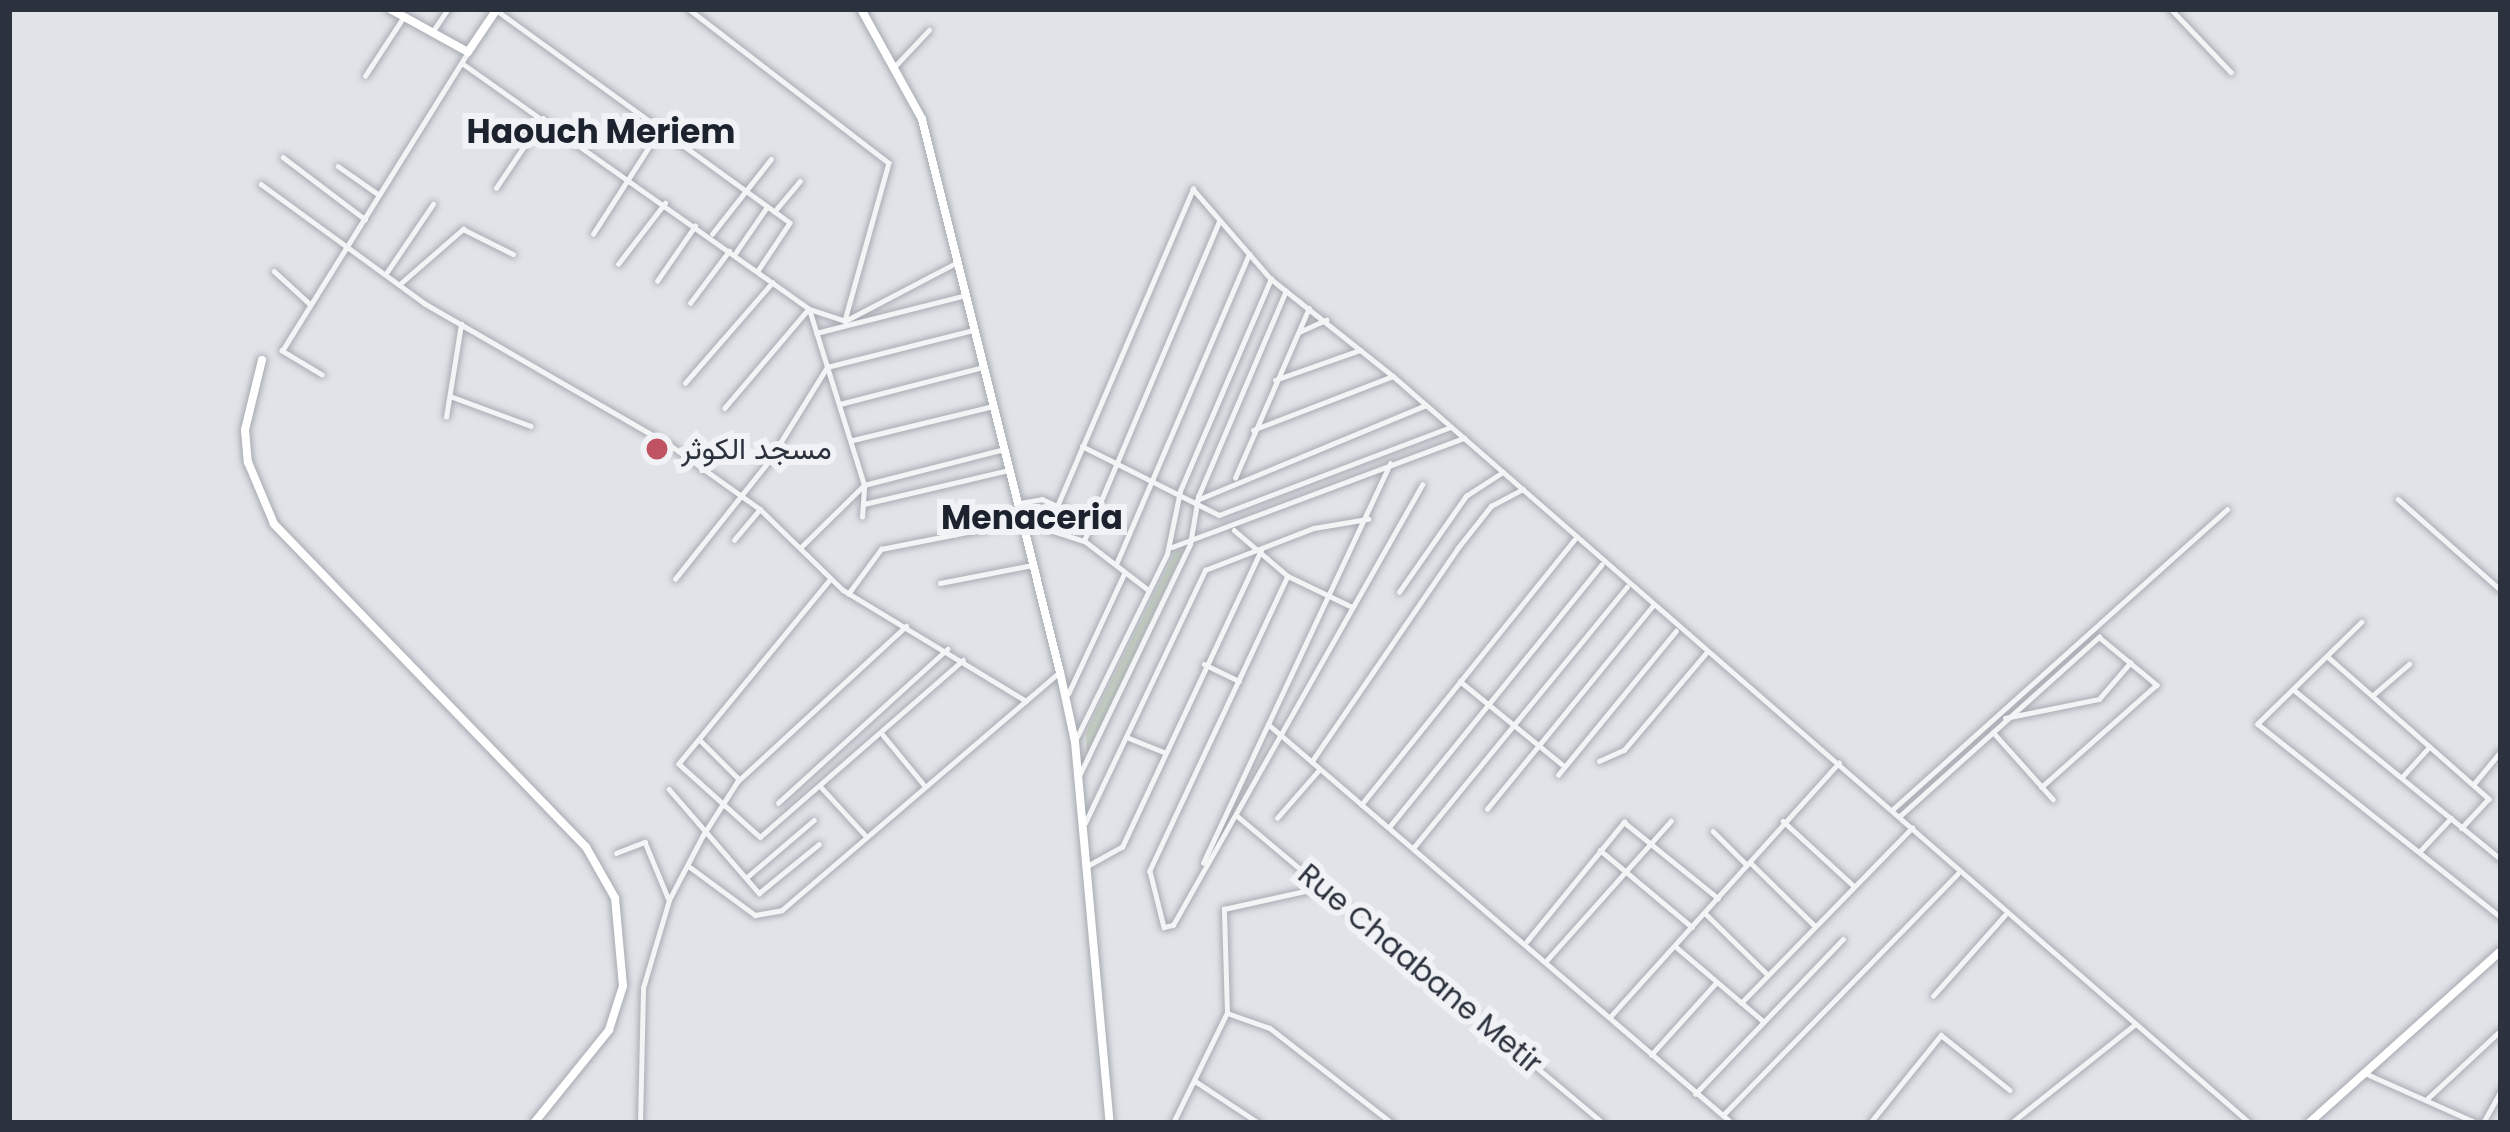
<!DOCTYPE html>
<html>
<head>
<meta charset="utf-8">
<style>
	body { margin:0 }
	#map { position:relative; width:2510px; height:1132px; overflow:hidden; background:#e0e3e8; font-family:Poppins,Vazirmatn,sans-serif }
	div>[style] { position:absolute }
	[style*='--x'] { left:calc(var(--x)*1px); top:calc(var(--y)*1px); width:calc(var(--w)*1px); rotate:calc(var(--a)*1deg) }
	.green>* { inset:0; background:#c6d1c3 }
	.roads { filter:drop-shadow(0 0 3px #a6aab1) drop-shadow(0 0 3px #a6aab1) }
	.street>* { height:4.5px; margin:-2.25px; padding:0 2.25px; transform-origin:2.25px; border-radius:2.25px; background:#f3f4f6 }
	.secondary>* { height:8px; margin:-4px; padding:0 4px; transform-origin:4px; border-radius:4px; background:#fff }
	.dots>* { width:33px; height:33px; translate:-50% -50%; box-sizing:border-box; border:6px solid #f0f2f5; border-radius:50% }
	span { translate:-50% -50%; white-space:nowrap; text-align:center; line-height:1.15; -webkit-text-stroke:12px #f0f2f5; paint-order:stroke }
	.poi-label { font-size:30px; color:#2b323d }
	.left { translate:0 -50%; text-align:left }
	.street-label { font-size:30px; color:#2b323d }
	.neighbourhood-label { font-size:33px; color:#1d232e; font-weight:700 }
	.frame { position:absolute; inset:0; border:12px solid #2b323d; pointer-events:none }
</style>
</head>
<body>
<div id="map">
	<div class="green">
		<div style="clip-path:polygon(1176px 550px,1183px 551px,1087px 755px,1086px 733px)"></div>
	</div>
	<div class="roads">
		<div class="street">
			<div style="--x:689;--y:9;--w:252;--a:37.6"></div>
			<div style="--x:889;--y:163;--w:164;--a:105.6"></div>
			<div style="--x:2171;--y:9;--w:87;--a:46.4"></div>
			<div style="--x:499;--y:12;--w:359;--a:35.9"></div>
			<div style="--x:790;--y:223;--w:58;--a:123.7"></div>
			<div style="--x:433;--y:31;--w:27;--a:-56"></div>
			<div style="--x:462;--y:63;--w:425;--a:35.3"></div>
			<div style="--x:809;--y:309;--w:130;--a:130.3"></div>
			<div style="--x:896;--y:65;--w:48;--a:-46.7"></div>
			<div style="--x:365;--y:76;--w:69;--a:-56.8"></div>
			<div style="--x:283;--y:157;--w:103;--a:37.1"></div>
			<div style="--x:338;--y:166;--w:49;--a:35"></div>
			<div style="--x:261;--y:184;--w:202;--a:36.1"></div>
			<div style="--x:424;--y:303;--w:284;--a:30"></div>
			<div style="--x:670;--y:445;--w:110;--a:35.4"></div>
			<div style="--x:760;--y:509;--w:116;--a:44.3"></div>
			<div style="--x:843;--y:590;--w:214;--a:31.2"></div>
			<div style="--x:496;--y:188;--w:84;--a:-56.1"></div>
			<div style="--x:774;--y:212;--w:40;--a:-50"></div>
			<div style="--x:593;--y:234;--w:126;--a:-57.3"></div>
			<div style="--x:712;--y:234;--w:95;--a:-51.8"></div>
			<div style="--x:734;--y:255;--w:58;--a:-55.5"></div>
			<div style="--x:618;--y:264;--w:77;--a:-52.4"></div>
			<div style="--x:274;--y:271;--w:49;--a:42.5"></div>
			<div style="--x:387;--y:272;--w:82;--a:-55.9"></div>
			<div style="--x:657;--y:281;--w:67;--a:-55.4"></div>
			<div style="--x:400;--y:284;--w:84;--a:-41.1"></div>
			<div style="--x:463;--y:229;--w:56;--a:26.6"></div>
			<div style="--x:690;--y:303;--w:65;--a:-53.1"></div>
			<div style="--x:1299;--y:332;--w:30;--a:-24"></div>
			<div style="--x:816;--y:333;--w:155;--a:-14.2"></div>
			<div style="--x:322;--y:375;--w:47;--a:-149"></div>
			<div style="--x:282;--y:351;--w:352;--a:-58.1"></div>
			<div style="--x:1275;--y:380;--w:90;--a:-19.4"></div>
			<div style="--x:685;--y:383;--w:133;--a:-49"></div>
			<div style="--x:450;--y:396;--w:86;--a:20.3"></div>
			<div style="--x:840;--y:404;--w:148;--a:-14.5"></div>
			<div style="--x:446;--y:417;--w:94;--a:-80.8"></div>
			<div style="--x:1253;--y:430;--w:150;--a:-21.1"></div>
			<div style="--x:853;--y:440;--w:145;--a:-13.6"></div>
			<div style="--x:1082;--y:446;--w:153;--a:26.7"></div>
			<div style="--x:1219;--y:515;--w:248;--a:-20.8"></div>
			<div style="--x:1235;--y:478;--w:185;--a:-66.5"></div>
			<div style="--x:2398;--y:499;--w:137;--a:41.5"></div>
			<div style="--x:1197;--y:500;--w:246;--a:-22.5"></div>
			<div style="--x:1020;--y:503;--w:22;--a:-10"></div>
			<div style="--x:1042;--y:499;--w:55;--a:24.7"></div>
			<div style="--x:864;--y:504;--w:149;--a:-13.2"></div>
			<div style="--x:1058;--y:504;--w:343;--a:-66.8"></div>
			<div style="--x:1193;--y:189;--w:119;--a:49.1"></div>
			<div style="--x:1271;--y:279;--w:156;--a:38.5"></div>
			<div style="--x:1393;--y:376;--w:1137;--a:41.08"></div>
			<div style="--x:862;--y:517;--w:32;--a:-86"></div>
			<div style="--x:864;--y:485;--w:184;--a:-107.4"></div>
			<div style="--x:809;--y:309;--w:38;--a:18"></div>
			<div style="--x:845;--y:321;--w:127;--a:-27.6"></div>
			<div style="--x:1234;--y:530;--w:71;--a:40.4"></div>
			<div style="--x:1288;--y:576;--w:71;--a:25.8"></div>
			<div style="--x:734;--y:540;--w:40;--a:-50"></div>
			<div style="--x:1172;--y:547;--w:312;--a:-20.5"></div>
			<div style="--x:800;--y:548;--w:90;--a:-44.5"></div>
			<div style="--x:864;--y:485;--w:145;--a:-14.4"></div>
			<div style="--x:1117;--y:562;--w:335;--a:-66.8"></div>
			<div style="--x:1288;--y:576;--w:326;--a:115.1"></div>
			<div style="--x:1150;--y:871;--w:58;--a:76"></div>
			<div style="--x:1164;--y:927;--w:9;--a:-13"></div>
			<div style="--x:1173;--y:925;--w:506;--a:-60.49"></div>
			<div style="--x:675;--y:579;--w:151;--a:-51.5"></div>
			<div style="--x:769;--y:461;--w:110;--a:-58.3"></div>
			<div style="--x:827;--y:367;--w:151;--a:-14.2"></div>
			<div style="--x:830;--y:580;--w:238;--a:129.4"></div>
			<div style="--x:679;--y:764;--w:109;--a:42"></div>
			<div style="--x:760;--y:837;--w:269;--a:-41.1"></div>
			<div style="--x:940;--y:583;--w:95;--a:-11"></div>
			<div style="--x:1149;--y:591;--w:82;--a:-142.4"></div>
			<div style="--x:1084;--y:541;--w:346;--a:-67.1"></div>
			<div style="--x:1399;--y:592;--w:117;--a:-55.1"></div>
			<div style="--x:1466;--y:496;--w:44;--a:-33"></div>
			<div style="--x:848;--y:594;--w:56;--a:-53.7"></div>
			<div style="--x:881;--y:549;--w:144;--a:-11.2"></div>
			<div style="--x:1022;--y:521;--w:65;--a:17.9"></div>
			<div style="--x:2362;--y:622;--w:146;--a:135.6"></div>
			<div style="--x:2258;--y:724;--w:310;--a:38.5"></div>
			<div style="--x:2327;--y:656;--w:216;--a:41.4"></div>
			<div style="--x:2489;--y:799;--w:40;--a:133"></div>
			<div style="--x:1204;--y:664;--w:39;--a:26"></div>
			<div style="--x:1460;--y:681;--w:133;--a:39.2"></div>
			<div style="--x:2293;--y:689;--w:269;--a:39.3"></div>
			<div style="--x:1068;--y:694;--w:132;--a:-65"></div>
			<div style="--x:2372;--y:696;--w:49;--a:-40.9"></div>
			<div style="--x:2005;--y:718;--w:96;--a:-11.4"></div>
			<div style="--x:2099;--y:699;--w:48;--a:-49.3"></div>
			<div style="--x:1268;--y:724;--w:612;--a:40.69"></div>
			<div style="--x:1993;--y:732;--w:90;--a:48.2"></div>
			<div style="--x:883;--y:735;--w:66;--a:50.5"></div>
			<div style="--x:1077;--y:737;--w:204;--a:-63.8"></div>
			<div style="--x:1167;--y:554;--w:64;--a:-78.3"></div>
			<div style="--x:1180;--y:491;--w:231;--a:-66.8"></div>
			<div style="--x:1129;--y:738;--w:37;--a:22"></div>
			<div style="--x:700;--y:740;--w:54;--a:45"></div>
			<div style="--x:1312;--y:761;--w:257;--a:-55.6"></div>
			<div style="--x:1457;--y:549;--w:55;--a:-51.7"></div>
			<div style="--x:1491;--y:506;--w:36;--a:-28"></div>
			<div style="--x:1599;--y:761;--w:27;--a:-24"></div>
			<div style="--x:1624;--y:750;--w:126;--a:-49.8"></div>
			<div style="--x:1558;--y:775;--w:186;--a:-50.7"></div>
			<div style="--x:1079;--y:776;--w:257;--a:-64.4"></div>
			<div style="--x:1190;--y:544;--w:48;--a:-80.3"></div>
			<div style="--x:1198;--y:497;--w:224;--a:-66.9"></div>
			<div style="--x:2403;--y:776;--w:39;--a:-48"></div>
			<div style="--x:2473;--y:785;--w:44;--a:-50.5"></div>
			<div style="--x:821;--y:787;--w:67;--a:47.4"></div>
			<div style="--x:669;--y:789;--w:138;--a:49.1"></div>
			<div style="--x:759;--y:893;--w:77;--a:-39.2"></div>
			<div style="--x:778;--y:803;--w:229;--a:-42.3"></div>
			<div style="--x:1361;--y:805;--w:340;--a:-51.2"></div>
			<div style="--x:1487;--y:809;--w:261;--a:-50.8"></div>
			<div style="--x:1892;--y:810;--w:450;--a:-41.9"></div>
			<div style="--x:1236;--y:815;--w:479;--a:40"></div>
			<div style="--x:1900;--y:816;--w:268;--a:-42"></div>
			<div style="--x:2099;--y:637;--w:75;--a:39.6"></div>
			<div style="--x:2157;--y:685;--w:154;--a:138.4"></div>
			<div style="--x:1277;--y:818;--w:64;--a:-48.8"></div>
			<div style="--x:1783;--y:821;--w:96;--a:42.5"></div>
			<div style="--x:1085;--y:823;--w:280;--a:-64.6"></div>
			<div style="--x:1205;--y:570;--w:117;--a:-21.1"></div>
			<div style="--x:1314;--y:528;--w:55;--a:-9.5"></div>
			<div style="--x:1390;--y:826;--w:336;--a:-51"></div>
			<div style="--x:1713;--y:831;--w:48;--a:45"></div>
			<div style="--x:1414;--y:847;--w:336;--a:-50.7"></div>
			<div style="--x:1600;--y:850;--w:120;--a:39.9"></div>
			<div style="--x:2420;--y:851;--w:45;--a:-46.8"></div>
			<div style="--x:616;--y:853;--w:31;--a:-21"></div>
			<div style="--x:645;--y:842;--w:63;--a:67.5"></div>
			<div style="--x:1203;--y:863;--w:441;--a:-64.9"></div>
			<div style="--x:1751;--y:863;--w:90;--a:44.5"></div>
			<div style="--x:1089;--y:865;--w:38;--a:-29"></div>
			<div style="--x:1122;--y:847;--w:328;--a:-64.9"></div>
			<div style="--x:690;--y:867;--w:81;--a:36.4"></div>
			<div style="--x:755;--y:915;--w:27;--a:-10"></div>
			<div style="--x:782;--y:910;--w:366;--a:-40.6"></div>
			<div style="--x:746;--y:878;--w:89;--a:-40.5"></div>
			<div style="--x:1705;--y:913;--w:88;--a:44.5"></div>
			<div style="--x:1527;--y:941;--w:154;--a:-50.8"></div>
			<div style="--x:1624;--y:822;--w:121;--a:39"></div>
			<div style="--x:1675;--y:946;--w:114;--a:40.4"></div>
			<div style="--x:1547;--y:960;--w:186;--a:-48.3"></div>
			<div style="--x:1933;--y:996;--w:108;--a:-48.4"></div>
			<div style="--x:1741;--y:1003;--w:245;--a:-45.7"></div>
			<div style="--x:1230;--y:1014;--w:42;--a:19.3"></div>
			<div style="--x:1270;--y:1028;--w:155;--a:37.9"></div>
			<div style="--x:1610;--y:1017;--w:342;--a:-48"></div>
			<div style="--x:1651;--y:1055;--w:96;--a:-48"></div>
			<div style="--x:2367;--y:1074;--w:120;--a:24"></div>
			<div style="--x:1195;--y:1081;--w:77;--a:33.3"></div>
			<div style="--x:1695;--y:1094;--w:214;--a:-46.3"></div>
			<div style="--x:2426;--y:1100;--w:103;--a:-43"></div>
			<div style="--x:1723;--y:1115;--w:336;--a:-45.8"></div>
			<div style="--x:640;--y:1123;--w:135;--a:-88.7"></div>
			<div style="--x:643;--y:988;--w:92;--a:-73.5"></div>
			<div style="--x:669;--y:900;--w:73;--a:-62.4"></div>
			<div style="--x:703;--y:835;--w:63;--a:-57.3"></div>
			<div style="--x:737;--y:782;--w:230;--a:-42.7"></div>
			<div style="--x:1173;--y:1123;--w:123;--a:-63.9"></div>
			<div style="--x:1227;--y:1013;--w:104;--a:-91.7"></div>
			<div style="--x:1224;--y:909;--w:101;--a:-12.5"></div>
			<div style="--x:1870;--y:1123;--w:113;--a:-51.1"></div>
			<div style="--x:1941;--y:1035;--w:88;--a:38.6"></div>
			<div style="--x:2011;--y:1123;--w:156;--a:-38.5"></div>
			<div style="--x:2483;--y:1123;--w:38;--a:-61"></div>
		</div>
		<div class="secondary">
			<div style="--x:390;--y:9;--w:89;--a:28.9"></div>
			<div style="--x:468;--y:52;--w:52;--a:-56"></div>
			<div style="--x:861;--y:9;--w:126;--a:61"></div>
			<div style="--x:922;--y:119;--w:570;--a:75.99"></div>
			<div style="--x:1060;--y:672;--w:72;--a:77.9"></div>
			<div style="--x:1075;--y:742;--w:383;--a:84.8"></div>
			<div style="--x:262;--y:360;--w:72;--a:103.7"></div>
			<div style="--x:245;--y:430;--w:32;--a:85"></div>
			<div style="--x:248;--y:462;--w:67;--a:67.2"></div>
			<div style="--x:274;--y:524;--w:449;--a:46"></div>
			<div style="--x:586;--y:847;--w:59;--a:60.4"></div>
			<div style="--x:615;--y:898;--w:88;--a:84.8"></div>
			<div style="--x:623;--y:986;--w:46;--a:107.7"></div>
			<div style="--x:609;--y:1030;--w:119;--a:128.9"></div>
			<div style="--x:2309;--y:1123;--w:258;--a:-41.9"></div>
		</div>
	</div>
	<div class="dots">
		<div style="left:657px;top:449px;background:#bf5364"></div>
	</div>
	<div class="poi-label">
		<span class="left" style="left:681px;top:449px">مسجد الكوثر</span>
	</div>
	<div class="street-label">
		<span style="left:1420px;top:969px;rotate:40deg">Rue Chaabane Metir</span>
	</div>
	<div class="neighbourhood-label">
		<span style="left:601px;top:132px">Haouch Meriem</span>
		<span style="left:1032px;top:518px">Menaceria</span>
	</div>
	<div class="frame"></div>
</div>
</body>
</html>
